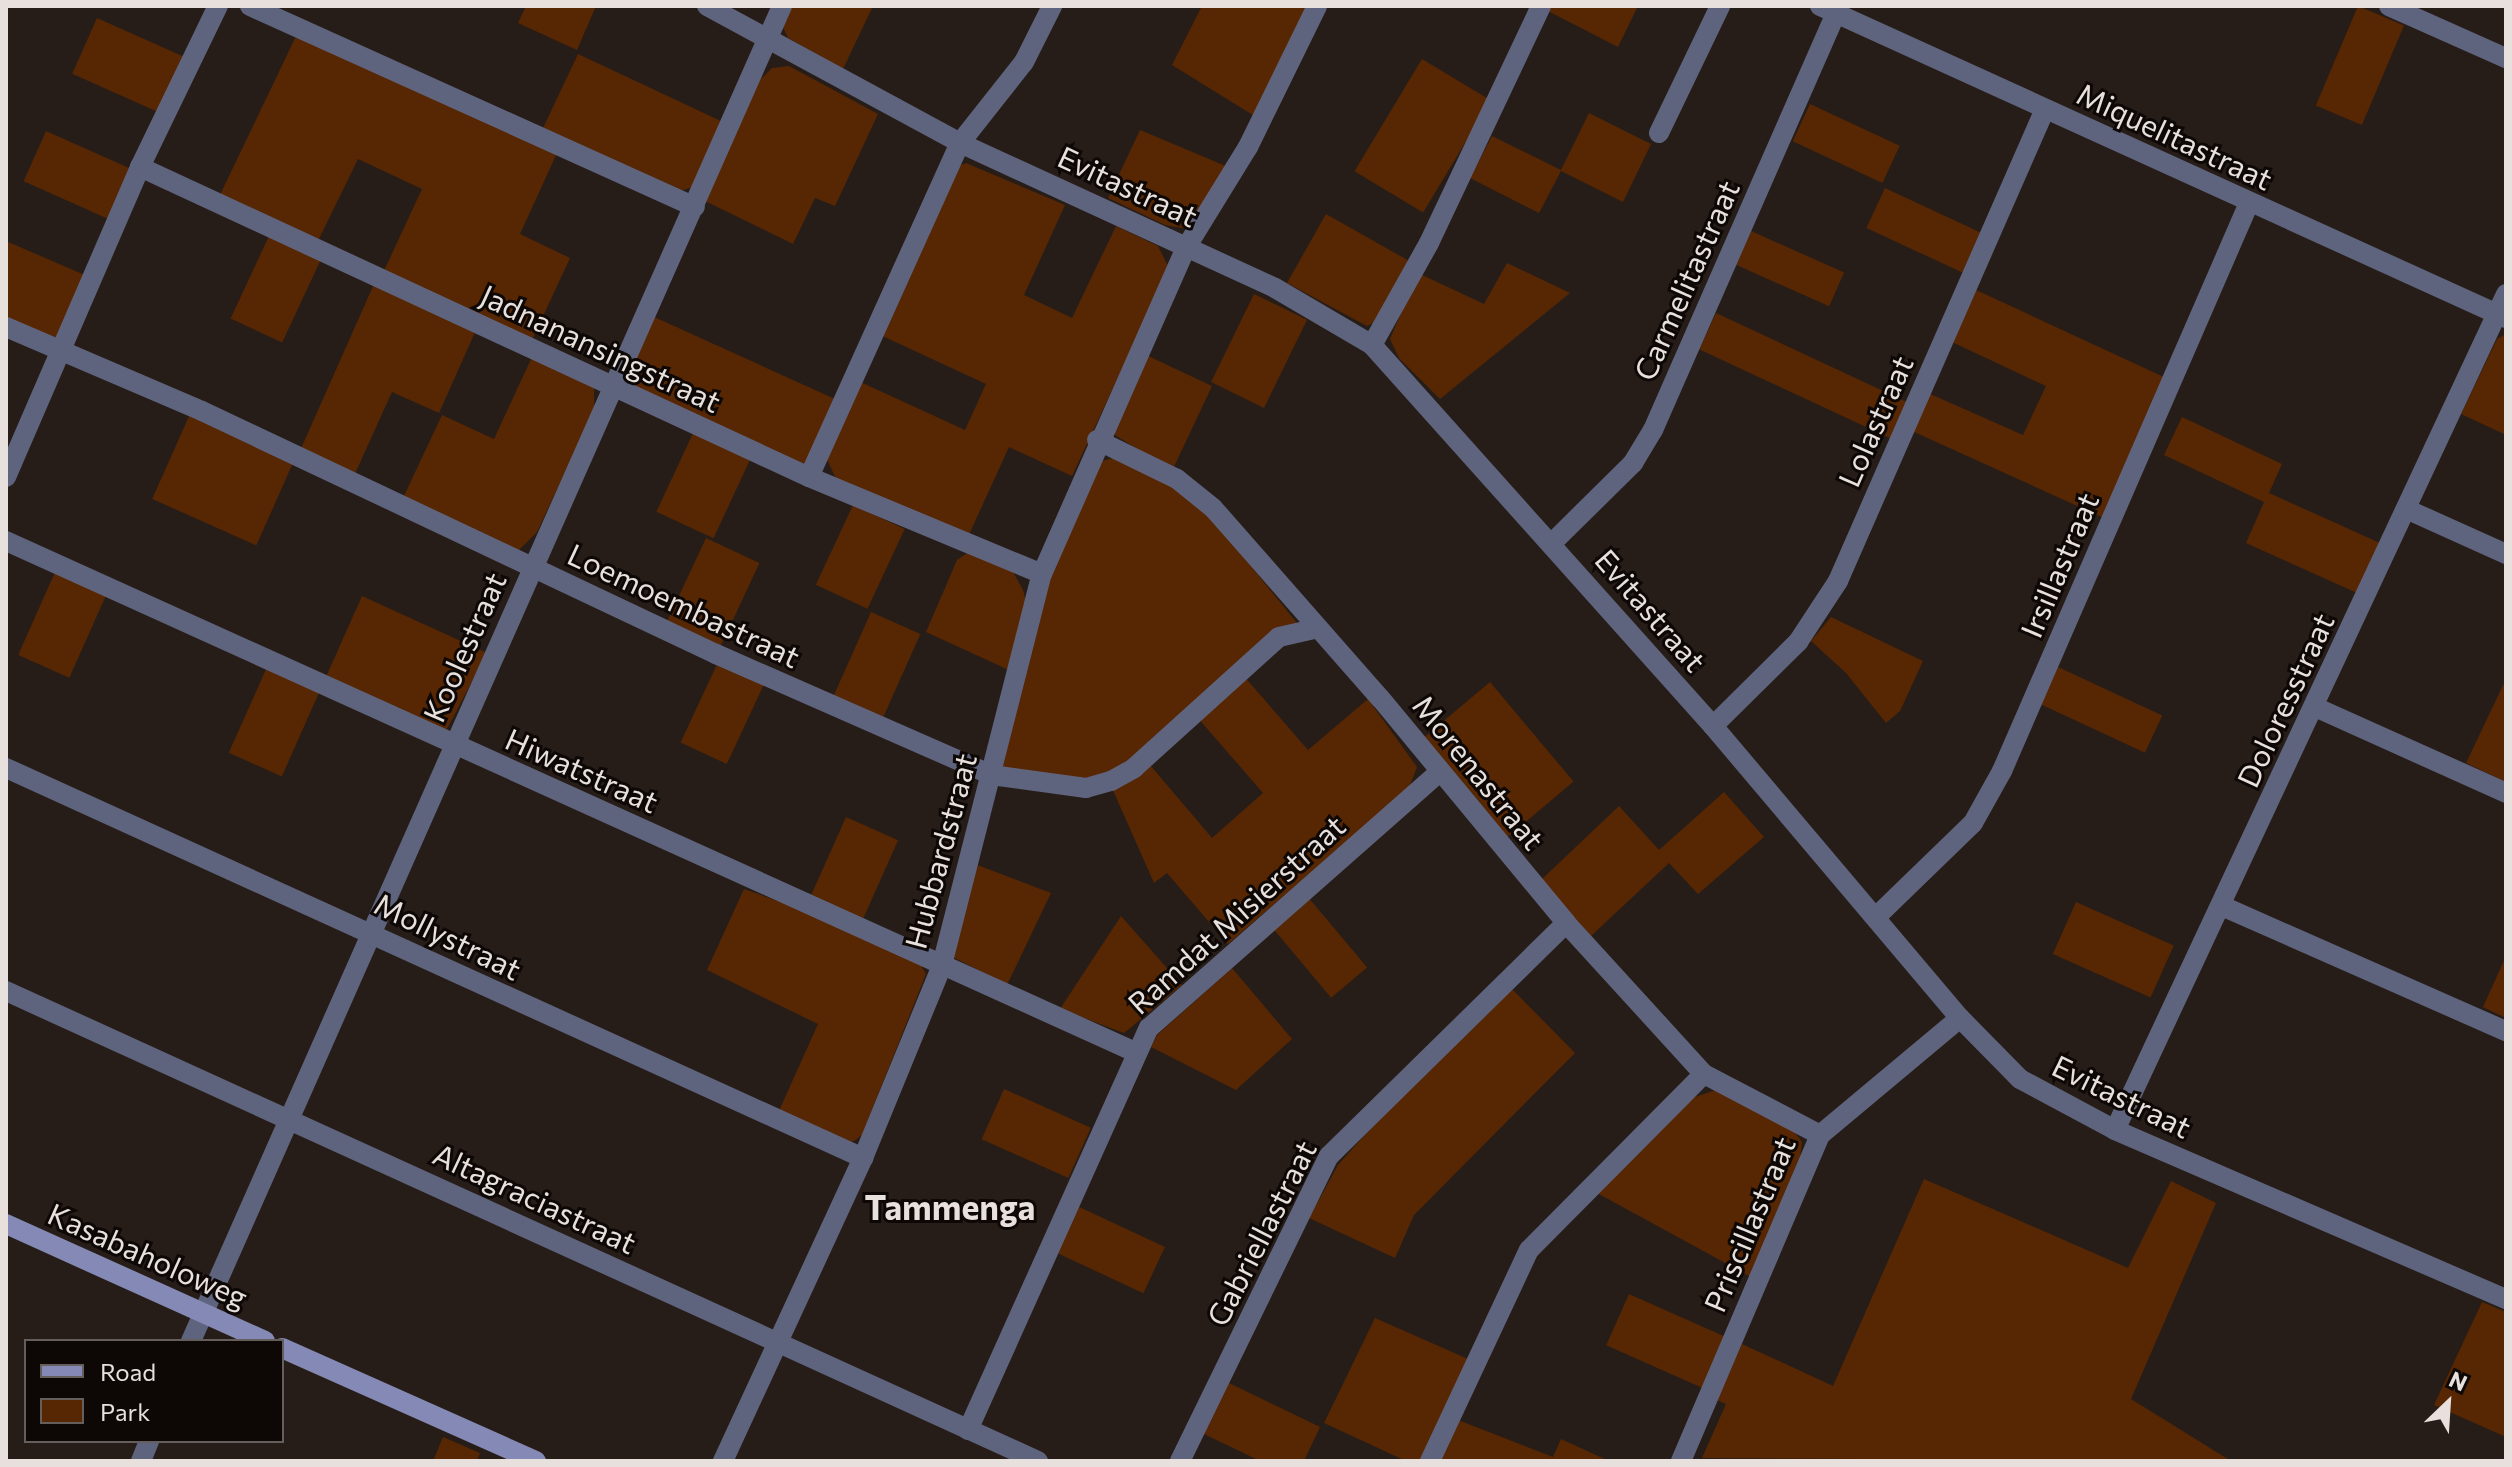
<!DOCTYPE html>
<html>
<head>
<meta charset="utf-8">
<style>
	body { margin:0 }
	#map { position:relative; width:2512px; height:1467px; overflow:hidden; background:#271d18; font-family:Commissioner,sans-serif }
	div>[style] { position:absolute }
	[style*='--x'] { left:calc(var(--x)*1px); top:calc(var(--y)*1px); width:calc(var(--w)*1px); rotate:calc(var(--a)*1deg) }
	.green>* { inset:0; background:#572602; transform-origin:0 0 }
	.street>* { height:20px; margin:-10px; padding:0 10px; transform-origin:10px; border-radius:10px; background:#5f647e }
	.secondary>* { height:20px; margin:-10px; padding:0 10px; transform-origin:10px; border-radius:10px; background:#848ab5 }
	span { translate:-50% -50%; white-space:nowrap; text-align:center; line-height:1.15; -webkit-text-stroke:6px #0d0806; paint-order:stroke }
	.street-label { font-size:30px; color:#e7e0dc }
	.quarter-label { font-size:34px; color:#e7e0dc; font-weight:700 }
	.frame { position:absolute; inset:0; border:8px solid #e7e0dc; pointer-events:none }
	.legend { position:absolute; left:24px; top:1339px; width:260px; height:104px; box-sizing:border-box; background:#0d0806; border:2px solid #645e5c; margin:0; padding:10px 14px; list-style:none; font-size:24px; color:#e7e0dc }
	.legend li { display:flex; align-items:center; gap:16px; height:40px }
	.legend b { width:40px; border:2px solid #645e5c }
	.north { position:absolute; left:2408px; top:1363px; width:80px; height:80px; -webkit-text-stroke:6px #0d0806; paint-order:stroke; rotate:25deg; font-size:22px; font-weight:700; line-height:32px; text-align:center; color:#e7e0dc }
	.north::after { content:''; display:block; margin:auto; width:28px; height:36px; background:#e7e0dc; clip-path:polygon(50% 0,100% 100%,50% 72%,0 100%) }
</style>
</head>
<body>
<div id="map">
	<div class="green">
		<div style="clip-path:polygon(526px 6px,596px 6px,577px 50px,518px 23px)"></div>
		<div style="clip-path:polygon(788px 6px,873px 6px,843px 69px,788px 38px,782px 25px)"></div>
		<div style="clip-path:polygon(1202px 6px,1310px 6px,1256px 117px,1172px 65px)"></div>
		<div style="clip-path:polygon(1551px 6px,1638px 6px,1618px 47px,1548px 11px)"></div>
		<div style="left:2358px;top:6px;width:50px;height:108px;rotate:23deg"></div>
		<div style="left:97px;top:18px;width:97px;height:61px;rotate:24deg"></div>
		<div style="clip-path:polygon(298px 32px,557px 153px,520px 234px,570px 258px,531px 342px,383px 273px,422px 189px,358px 159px,317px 243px,219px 197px)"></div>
		<div style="clip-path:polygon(578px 54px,723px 122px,692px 187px,681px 191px,543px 128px)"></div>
		<div style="left:1422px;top:59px;width:80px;height:131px;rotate:31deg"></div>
		<div style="clip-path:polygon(789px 66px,878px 114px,835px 206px,815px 198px,793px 244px,705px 201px,760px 80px,772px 68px)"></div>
		<div style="left:1810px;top:104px;width:99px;height:41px;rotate:25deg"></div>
		<div style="clip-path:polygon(1589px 113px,1651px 144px,1623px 202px,1561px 171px,1539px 213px,1470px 178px,1492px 136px,1561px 170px)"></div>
		<div style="clip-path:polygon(1140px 130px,1228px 167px,1188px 229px,1165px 225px,1108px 198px)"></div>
		<div style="left:46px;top:131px;width:94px;height:55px;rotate:24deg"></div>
		<div style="clip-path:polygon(966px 163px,1065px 205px,1024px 295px,1072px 318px,1116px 226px,1158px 246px,1169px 268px,1072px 476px,1009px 447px,967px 539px,837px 481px,825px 455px,856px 380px,965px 430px,986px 384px,878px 334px,958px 166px)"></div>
		<div style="left:1885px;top:188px;width:107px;height:44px;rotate:25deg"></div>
		<div style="clip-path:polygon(1326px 214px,1411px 262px,1373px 323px,1367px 326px,1287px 283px)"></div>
		<div style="left:1751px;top:231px;width:102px;height:37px;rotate:24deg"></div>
		<div style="left:269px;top:236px;width:57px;height:91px;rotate:25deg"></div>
		<div style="clip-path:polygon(6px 241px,87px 276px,57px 337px,49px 339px,6px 321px)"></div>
		<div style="clip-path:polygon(1507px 263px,1570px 293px,1440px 399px,1399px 358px,1390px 339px,1418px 273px,1484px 304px)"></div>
		<div style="clip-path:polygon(374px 284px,476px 330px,439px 413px,392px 392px,353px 478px,299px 453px)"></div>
		<div style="clip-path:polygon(1976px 290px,2166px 378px,2104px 518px,1912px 431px,1928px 393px,2023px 435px,2046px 386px,1952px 342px)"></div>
		<div style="left:1254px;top:294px;width:59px;height:98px;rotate:26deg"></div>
		<div style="left:1716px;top:313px;width:212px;height:40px;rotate:25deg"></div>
		<div style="clip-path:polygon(652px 316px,835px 399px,810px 461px,802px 464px,626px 382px)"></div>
		<div style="clip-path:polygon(2506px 334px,2506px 435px,2461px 414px,2497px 339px)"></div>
		<div style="clip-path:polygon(1144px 354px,1212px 386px,1172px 471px,1115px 435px,1114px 425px)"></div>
		<div style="clip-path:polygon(533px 355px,594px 387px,594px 410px,537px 532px,518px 551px,402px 500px,442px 415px,494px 439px)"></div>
		<div style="left:190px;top:414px;width:114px;height:93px;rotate:24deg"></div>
		<div style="clip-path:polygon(2182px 417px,2282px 464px,2269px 493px,2380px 543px,2357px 593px,2246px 543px,2264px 502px,2164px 455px)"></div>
		<div style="left:694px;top:431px;width:63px;height:89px;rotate:25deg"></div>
		<div style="clip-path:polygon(1116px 457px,1197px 500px,1297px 623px,1110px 775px,1074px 782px,1002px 770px,1048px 578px,1099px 462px)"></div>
		<div style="left:853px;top:505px;width:57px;height:88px;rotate:25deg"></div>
		<div style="left:706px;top:538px;width:59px;height:95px;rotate:25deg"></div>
		<div style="clip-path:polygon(967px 553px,1012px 570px,1023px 590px,1026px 602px,1011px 671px,926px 632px,957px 560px)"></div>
		<div style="left:56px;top:570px;width:56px;height:93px;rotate:24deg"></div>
		<div style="clip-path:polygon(362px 596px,487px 653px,447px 729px,440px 731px,325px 679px)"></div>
		<div style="left:871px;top:612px;width:54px;height:94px;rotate:24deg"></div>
		<div style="clip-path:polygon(1831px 617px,1923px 661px,1900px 711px,1886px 723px,1846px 673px,1811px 641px)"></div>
		<div style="left:719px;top:660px;width:51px;height:91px;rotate:25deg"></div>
		<div style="left:267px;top:667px;width:58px;height:94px;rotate:24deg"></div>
		<div style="left:2058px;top:667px;width:115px;height:41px;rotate:25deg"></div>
		<div style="clip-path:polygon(1243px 675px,1308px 750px,1368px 699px,1417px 767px,1409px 788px,1228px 944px,1167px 873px,1154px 883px,1112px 788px,1150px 765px,1212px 838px,1263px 793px,1197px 717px)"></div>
		<div style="clip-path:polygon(2506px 679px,2506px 782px,2466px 763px)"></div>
		<div style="left:1490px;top:682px;width:130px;height:89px;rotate:50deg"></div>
		<div style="clip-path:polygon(1724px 792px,1764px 837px,1698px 894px,1669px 863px,1591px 936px,1541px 880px,1619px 806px,1659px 850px)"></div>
		<div style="left:846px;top:817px;width:57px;height:89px;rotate:24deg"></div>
		<div style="clip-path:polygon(975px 864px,1051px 893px,1007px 985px,951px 956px)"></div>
		<div style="clip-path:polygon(744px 889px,806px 911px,921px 965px,926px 974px,862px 1135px,854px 1141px,847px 1143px,778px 1113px,818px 1024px,707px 970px)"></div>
		<div style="left:1308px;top:897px;width:92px;height:47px;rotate:50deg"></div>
		<div style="left:2076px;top:902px;width:107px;height:57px;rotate:24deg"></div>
		<div style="clip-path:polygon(1121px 916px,1182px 985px,1124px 1033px,1060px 1009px)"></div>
		<div style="clip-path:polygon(2506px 956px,2506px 1018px,2483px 1007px)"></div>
		<div style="clip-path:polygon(1232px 968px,1292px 1039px,1236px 1090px,1151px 1047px,1157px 1035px)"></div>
		<div style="clip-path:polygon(1510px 987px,1575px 1053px,1414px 1215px,1395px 1258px,1309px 1218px,1338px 1165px,1418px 1075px)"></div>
		<div style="left:1004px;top:1089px;width:95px;height:55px;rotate:24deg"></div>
		<div style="clip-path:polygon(1716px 1090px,1793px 1130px,1802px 1142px,1800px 1160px,1751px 1277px,1597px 1193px,1689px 1099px)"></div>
		<div style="clip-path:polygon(1924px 1179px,2128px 1268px,2171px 1181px,2216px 1203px,2131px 1399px,2231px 1461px,1702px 1458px,1726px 1404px,1717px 1400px,1742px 1344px,1833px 1386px)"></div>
		<div style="left:1077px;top:1206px;width:97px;height:51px;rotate:25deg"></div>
		<div style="left:1629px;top:1294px;width:106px;height:56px;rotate:24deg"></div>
		<div style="clip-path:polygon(2482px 1302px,2506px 1312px,2506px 1437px,2434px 1405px)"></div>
		<div style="clip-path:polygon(1375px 1318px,1468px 1359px,1420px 1461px,1406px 1461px,1324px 1423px)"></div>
		<div style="clip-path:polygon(1227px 1382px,1320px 1427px,1304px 1461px,1260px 1461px,1202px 1433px)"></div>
		<div style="clip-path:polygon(1458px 1420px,1553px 1457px,1561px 1439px,1609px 1461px,1438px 1461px)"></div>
		<div style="clip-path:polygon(443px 1437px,480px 1453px,477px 1461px,433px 1461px)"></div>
	</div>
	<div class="street">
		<div style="--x:250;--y:6;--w:488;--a:24.3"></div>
		<div style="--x:707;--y:6;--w:288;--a:28.4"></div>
		<div style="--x:960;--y:143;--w:347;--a:24.7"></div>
		<div style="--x:1275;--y:288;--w:113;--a:30.4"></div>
		<div style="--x:1372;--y:345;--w:511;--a:48.17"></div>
		<div style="--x:1713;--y:726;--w:382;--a:49.8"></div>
		<div style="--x:1960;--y:1018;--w:86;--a:45.5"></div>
		<div style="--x:2020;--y:1079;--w:108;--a:28.2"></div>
		<div style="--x:2115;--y:1130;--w:426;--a:23.4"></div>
		<div style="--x:1820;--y:6;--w:754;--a:24.46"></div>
		<div style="--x:2389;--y:6;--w:128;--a:24"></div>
		<div style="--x:1659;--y:133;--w:141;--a:-64.3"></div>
		<div style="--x:140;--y:167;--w:737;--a:24.86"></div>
		<div style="--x:809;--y:477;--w:252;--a:22.6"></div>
		<div style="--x:6;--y:327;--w:213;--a:23.2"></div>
		<div style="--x:202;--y:411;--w:569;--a:25.3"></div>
		<div style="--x:716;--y:654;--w:300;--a:23.7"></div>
		<div style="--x:991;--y:775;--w:96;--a:7.8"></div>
		<div style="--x:1086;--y:788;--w:26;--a:-16"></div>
		<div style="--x:1111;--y:781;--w:26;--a:-29"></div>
		<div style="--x:1134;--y:768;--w:195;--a:-42.1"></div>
		<div style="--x:1279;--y:637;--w:37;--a:-13"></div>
		<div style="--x:1372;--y:345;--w:117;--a:-60.8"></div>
		<div style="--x:1429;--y:243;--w:262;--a:-64.7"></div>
		<div style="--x:1097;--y:440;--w:89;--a:26"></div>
		<div style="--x:1177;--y:479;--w:46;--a:38.9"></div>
		<div style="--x:1213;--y:508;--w:254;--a:48.7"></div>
		<div style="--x:1381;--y:699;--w:291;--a:50.4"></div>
		<div style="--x:1566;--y:923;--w:205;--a:47.6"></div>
		<div style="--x:1704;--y:1074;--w:131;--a:27.7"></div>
		<div style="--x:6;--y:477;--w:338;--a:-66.6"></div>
		<div style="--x:140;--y:167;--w:179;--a:-64.2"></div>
		<div style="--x:809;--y:477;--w:367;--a:-65.7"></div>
		<div style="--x:960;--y:143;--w:103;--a:-51.7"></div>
		<div style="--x:1024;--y:62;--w:63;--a:-63.4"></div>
		<div style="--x:2406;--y:509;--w:110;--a:24.2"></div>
		<div style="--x:6;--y:541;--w:1239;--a:24.35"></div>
		<div style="--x:1552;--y:543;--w:114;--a:-44.6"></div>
		<div style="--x:1633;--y:463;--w:39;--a:-59"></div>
		<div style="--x:1653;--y:430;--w:454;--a:-66.3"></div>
		<div style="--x:2315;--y:707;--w:209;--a:24.2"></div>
		<div style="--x:1713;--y:726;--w:120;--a:-44.7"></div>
		<div style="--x:1798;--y:642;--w:73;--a:-56.7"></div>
		<div style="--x:1838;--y:581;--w:515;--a:-66.32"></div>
		<div style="--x:6;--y:768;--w:942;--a:24.47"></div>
		<div style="--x:2222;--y:906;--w:310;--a:23.8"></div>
		<div style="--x:1876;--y:917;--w:135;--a:-44.1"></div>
		<div style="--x:1973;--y:823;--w:60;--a:-60.9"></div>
		<div style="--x:2002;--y:771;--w:619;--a:-66.5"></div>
		<div style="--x:6;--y:991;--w:1134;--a:24.49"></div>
		<div style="--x:2115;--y:1130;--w:923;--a:-64.93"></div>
		<div style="--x:191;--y:1341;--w:1460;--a:-66.12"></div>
		<div style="--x:968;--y:1430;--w:441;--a:-65.8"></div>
		<div style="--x:1149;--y:1028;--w:385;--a:-41.4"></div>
		<div style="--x:141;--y:1461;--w:22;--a:-68"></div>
		<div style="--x:723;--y:1461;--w:334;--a:-65.2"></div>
		<div style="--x:863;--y:1158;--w:209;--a:-67.7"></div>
		<div style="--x:942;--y:965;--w:404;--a:-75.7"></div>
		<div style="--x:1042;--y:574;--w:359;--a:-66.2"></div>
		<div style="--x:1187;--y:246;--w:116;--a:-58.4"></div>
		<div style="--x:1248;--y:147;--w:157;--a:-63.9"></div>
		<div style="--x:1180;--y:1461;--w:339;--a:-64"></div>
		<div style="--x:1329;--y:1156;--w:332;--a:-44.5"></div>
		<div style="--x:1430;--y:1461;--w:233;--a:-64.9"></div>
		<div style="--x:1529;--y:1250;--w:248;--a:-45.2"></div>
		<div style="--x:1681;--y:1461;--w:354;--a:-66.9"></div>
		<div style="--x:1820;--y:1135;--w:182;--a:-39.9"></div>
	</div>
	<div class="secondary">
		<div style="--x:6;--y:1224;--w:284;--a:24.3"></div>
		<div style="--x:282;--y:1348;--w:278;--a:24"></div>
	</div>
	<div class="street-label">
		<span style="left:2175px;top:136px;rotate:25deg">Miquelitastraat</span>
		<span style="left:1128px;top:186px;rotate:25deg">Evitastraat</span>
		<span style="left:1686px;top:280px;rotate:-66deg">Carmelitastraat</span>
		<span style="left:601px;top:348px;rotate:25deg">Jadnanansingstraat</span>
		<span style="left:1875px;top:421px;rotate:-66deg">Lolastraat</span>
		<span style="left:2059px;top:565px;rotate:-67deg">Irsillastraat</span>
		<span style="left:684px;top:605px;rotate:25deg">Loemoembastraat</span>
		<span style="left:1651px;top:610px;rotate:49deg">Evitastraat</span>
		<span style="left:464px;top:647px;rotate:-66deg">Koolestraat</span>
		<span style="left:2285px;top:700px;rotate:-65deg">Doloresstraat</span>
		<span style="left:582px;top:770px;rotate:24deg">Hiwatstraat</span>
		<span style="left:1479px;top:772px;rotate:51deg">Morenastraat</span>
		<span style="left:940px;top:851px;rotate:-75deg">Hubbardstraat</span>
		<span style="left:1236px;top:914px;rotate:-42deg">Ramdat Misierstraat</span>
		<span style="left:448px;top:936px;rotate:26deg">Mollystraat</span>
		<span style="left:2122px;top:1096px;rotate:26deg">Evitastraat</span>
		<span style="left:535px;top:1198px;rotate:25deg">Altagraciastraat</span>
		<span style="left:1749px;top:1224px;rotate:-67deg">Priscillastraat</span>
		<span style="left:1261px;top:1233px;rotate:-63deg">Gabriellastraat</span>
		<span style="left:148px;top:1255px;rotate:24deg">Kasabaholoweg</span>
	</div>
	<div class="quarter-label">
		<span style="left:950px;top:1207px">Tammenga</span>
	</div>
	<div class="frame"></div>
	<ul class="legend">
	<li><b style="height:10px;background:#848ab5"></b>Road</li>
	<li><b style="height:22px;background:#572602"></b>Park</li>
	</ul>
	<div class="north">N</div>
</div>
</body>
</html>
